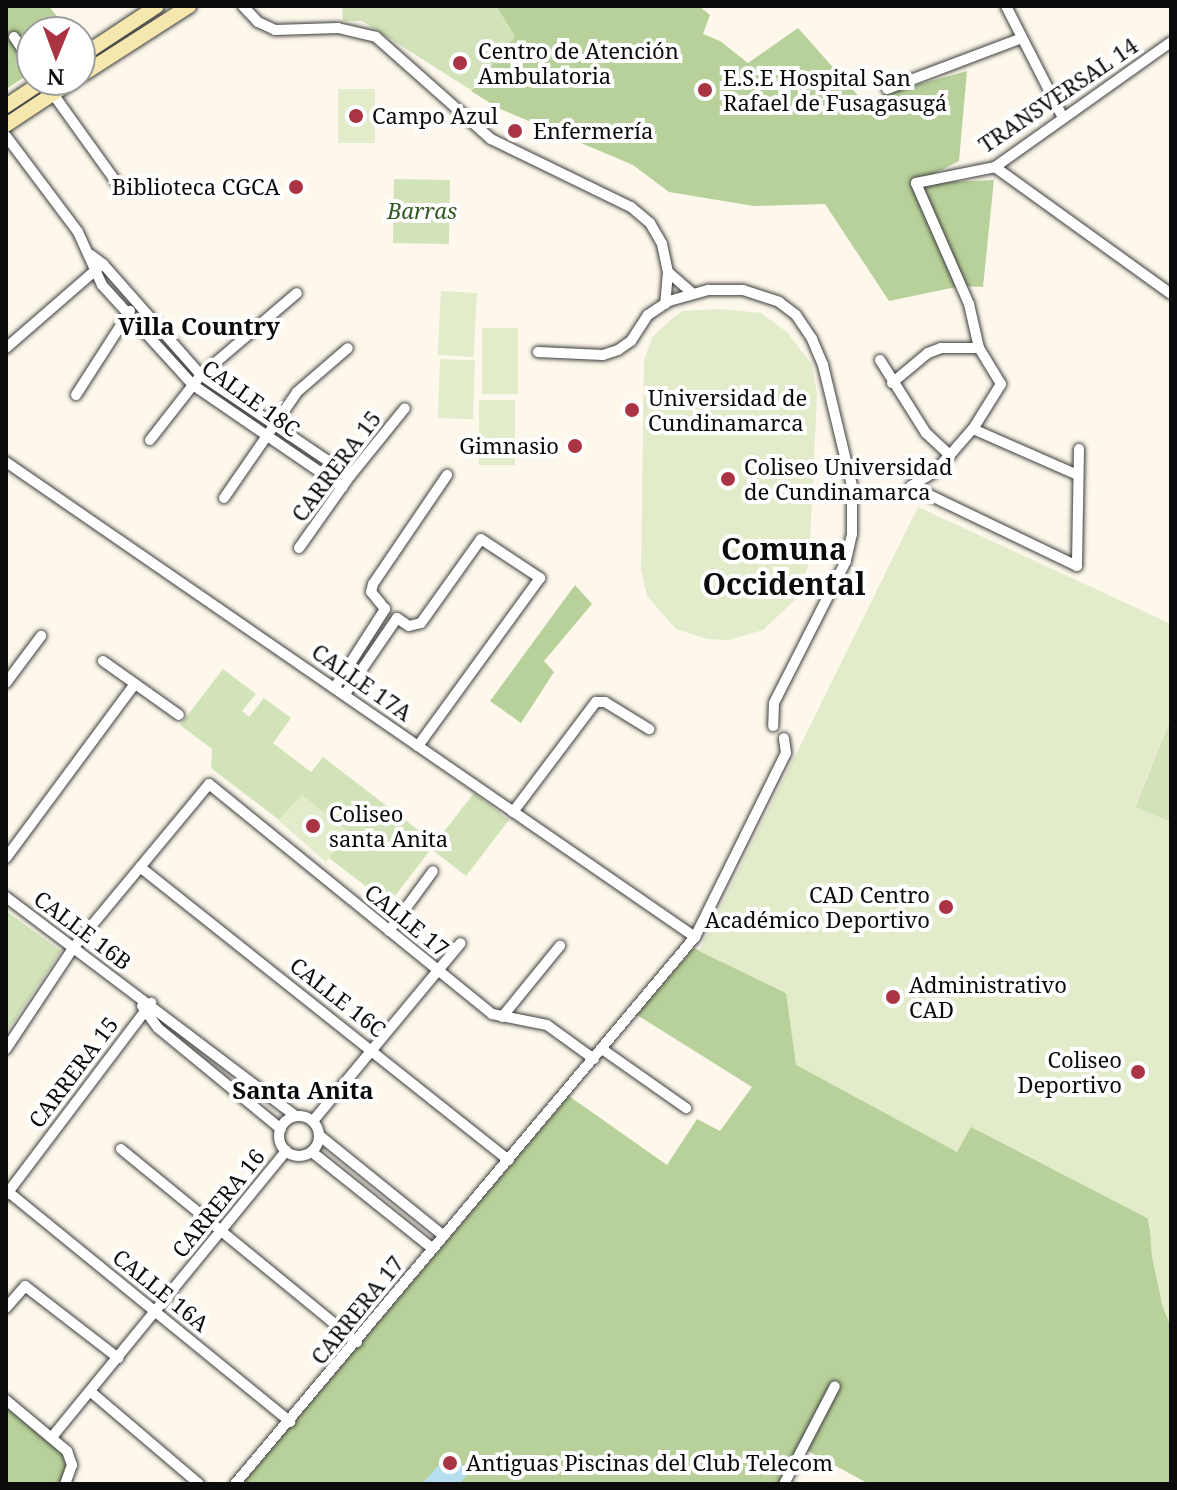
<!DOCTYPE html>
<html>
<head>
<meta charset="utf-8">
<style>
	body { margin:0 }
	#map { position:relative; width:1177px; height:1490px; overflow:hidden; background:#fdf8eb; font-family:"Noto Serif",serif }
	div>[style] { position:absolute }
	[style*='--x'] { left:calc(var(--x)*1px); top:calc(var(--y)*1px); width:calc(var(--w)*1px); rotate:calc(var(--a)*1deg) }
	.green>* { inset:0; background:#d2e3b9; transform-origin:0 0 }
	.forest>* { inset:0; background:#b8d19a }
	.pitch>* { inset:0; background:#e2ebca; transform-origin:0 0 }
	.water>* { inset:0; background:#b5deee }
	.roads { filter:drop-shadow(0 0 2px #3e3e3e) drop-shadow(0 0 2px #3e3e3e) }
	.street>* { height:10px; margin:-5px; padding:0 5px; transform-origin:5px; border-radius:5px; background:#fff }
	.street>.ring { margin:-5px; padding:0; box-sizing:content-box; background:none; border:10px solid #fff; border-radius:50% }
	.secondary>* { height:14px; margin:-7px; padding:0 7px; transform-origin:7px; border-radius:7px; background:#f5e7ad }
	.dots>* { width:22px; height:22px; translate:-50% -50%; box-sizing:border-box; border:4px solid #fff; border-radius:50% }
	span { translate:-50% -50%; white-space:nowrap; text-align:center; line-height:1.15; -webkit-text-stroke:8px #fff; paint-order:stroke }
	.poi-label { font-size:22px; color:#0b0b0b }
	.left { translate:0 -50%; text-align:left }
	.right { translate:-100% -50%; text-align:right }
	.street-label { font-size:22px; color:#0b0b0b }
	.park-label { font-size:22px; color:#335a23; font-style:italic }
	.neighbourhood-label { font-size:24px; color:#0b0b0b; font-weight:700 }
	.district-label { font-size:30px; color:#0b0b0b; font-weight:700 }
	.frame { position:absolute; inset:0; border:8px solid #0b0b0b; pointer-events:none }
	.north { position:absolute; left:16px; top:16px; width:80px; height:80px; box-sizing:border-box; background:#fff; border:2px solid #9d9d9d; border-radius:50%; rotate:181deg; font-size:22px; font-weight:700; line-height:32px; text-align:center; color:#0b0b0b }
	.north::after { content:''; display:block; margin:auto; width:28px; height:36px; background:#aa3443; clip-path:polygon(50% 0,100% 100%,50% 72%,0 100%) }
</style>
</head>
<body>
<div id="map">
	<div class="green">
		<div style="clip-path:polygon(342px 6px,496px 6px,515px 36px,471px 90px,362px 21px,343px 21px)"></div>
		<div style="left:394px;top:179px;width:56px;height:64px;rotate:1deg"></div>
		<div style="clip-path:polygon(223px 669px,256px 694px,242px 711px,249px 717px,264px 698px,291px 718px,273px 743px,311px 772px,323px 757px,435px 843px,474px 793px,509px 820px,466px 876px,431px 849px,389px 904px,211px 768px,212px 749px,180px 725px)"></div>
		<div style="clip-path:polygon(1171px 718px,1171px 822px,1135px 808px)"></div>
		<div style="clip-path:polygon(6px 911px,61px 951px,6px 1033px)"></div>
	</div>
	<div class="forest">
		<div style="clip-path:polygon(6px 6px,49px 6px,69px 32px,32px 32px,32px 72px,6px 89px)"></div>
		<div style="clip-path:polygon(496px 6px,699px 6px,710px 15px,703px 34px,720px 41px,748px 63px,798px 28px,862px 100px,967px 71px,959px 161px,924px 179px,925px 183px,994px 180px,983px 287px,961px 286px,889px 301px,825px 204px,754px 206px,669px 192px,633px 165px,498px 108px,471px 91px,515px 36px)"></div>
		<div style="clip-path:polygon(575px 585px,592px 604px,544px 661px,554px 672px,521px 723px,490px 701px)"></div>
		<div style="clip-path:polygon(694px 948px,786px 993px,956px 1152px,970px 1126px,1148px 1218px,1162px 1304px,1171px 1327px,1171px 1484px,869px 1484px,799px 1446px,779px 1484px,242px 1484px,569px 1096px,667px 1165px,697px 1119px,720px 1131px,752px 1087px,637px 1015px)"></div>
		<div style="clip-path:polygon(6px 1407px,63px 1454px,66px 1467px,60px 1484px,6px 1484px)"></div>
	</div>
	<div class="pitch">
		<div style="left:338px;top:89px;width:37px;height:54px"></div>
		<div style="left:441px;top:291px;width:36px;height:64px;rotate:3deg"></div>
		<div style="clip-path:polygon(719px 309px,761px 313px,787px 332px,812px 365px,817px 395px,809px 563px,798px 597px,763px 630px,729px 640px,707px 639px,676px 629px,647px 596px,641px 569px,644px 360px,653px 336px,675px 316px,683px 311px)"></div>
		<div style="left:482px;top:328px;width:36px;height:66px"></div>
		<div style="left:440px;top:359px;width:35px;height:59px;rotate:2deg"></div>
		<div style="left:479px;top:400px;width:36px;height:65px"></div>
		<div style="clip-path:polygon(918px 507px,1171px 624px,1171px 718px,1135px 807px,1171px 822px,1171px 1327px,1162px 1304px,1152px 1257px,1149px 1219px,971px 1127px,957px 1152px,796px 1065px,786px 993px,699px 951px)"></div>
		<div style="clip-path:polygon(302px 795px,349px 832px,326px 862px,278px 820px)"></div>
	</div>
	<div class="water">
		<div style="clip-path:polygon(449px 1453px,470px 1472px,459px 1484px,422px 1484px)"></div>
	</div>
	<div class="roads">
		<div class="street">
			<div style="--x:243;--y:6;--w:22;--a:47"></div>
			<div style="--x:258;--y:22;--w:19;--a:25"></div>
			<div style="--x:275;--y:30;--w:63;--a:-1.8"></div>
			<div style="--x:338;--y:28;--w:39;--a:13"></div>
			<div style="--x:376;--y:37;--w:154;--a:41.6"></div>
			<div style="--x:491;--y:139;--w:156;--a:25.9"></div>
			<div style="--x:631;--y:207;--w:25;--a:40"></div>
			<div style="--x:650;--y:223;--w:24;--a:60"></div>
			<div style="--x:662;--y:244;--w:29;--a:78"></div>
			<div style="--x:668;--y:272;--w:32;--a:95"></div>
			<div style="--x:1006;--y:6;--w:126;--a:63"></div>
			<div style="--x:14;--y:37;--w:32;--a:56"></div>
			<div style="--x:887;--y:89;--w:144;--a:-20.7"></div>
			<div style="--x:53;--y:94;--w:118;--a:54.3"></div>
			<div style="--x:6;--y:136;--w:120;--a:53.1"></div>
			<div style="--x:78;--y:232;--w:58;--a:65.6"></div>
			<div style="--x:102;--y:285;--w:135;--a:47.7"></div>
			<div style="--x:193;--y:385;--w:181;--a:34.4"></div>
			<div style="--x:995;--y:167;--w:217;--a:35.8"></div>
			<div style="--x:91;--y:255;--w:15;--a:37"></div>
			<div style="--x:103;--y:264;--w:148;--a:48.6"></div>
			<div style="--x:201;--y:375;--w:180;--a:34.1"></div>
			<div style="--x:668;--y:272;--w:32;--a:41"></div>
			<div style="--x:6;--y:348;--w:122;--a:-41"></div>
			<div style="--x:538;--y:352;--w:65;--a:2.6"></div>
			<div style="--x:603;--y:355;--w:16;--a:-18"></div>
			<div style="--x:618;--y:350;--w:16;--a:-35"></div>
			<div style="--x:631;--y:341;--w:31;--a:-57"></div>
			<div style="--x:648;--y:315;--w:25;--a:-34"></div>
			<div style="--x:669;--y:301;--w:41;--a:-15.8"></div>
			<div style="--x:708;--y:290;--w:35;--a:0"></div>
			<div style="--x:743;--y:290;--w:38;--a:18"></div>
			<div style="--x:779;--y:302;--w:21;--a:37"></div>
			<div style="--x:796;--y:315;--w:29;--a:56"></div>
			<div style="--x:812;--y:339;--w:28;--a:67"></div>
			<div style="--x:823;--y:365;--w:124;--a:76.5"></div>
			<div style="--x:852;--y:486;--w:48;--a:90"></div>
			<div style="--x:852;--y:534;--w:28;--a:103"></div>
			<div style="--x:846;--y:561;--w:159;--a:116.9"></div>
			<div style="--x:774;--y:703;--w:23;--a:92"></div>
			<div style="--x:880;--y:360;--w:86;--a:57.8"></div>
			<div style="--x:926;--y:433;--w:33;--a:43"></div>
			<div style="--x:892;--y:383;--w:47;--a:-39.8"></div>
			<div style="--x:928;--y:353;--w:14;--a:-21"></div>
			<div style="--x:941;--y:348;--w:38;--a:0"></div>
			<div style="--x:76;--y:395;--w:100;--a:-57.3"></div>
			<div style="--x:973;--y:429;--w:115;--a:23.7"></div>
			<div style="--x:150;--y:440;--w:83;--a:-51.9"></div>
			<div style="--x:201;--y:375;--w:126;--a:-40.5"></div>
			<div style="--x:1079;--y:449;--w:117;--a:91"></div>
			<div style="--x:1077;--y:566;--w:184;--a:-154.3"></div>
			<div style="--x:911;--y:486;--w:26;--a:-31"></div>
			<div style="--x:933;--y:473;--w:25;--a:-47"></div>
			<div style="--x:950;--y:455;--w:35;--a:-49"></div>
			<div style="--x:973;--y:429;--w:53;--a:-58.1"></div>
			<div style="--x:1001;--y:384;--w:42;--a:-121.4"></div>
			<div style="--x:979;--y:348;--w:45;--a:-102.8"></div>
			<div style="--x:969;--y:304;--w:132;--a:-113.7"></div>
			<div style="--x:916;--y:183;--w:81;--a:-11.4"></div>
			<div style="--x:995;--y:167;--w:216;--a:-35.4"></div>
			<div style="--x:6;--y:462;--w:837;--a:34.58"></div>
			<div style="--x:224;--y:498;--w:129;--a:-55.4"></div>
			<div style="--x:297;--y:392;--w:67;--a:-40.8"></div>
			<div style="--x:299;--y:548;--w:88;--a:-54.7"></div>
			<div style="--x:350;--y:476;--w:87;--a:-51"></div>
			<div style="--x:103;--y:661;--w:93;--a:35.4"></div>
			<div style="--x:6;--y:683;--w:59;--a:-53.3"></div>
			<div style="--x:335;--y:687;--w:93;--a:-57.3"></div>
			<div style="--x:385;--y:609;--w:22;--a:-129"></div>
			<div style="--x:371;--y:592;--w:8;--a:-76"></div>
			<div style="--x:373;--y:584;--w:132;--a:-55.8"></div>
			<div style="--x:345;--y:694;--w:92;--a:-55.6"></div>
			<div style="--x:397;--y:618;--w:14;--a:34"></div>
			<div style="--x:409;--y:626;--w:12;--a:-14"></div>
			<div style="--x:421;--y:623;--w:103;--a:-54.5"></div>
			<div style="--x:481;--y:539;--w:71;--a:33.5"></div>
			<div style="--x:540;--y:578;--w:208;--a:126"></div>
			<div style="--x:513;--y:812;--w:138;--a:-53"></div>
			<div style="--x:596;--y:702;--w:9;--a:0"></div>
			<div style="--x:605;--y:702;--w:52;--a:31.5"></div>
			<div style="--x:6;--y:858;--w:215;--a:-53.5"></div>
			<div style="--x:140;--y:867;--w:471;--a:38.5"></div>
			<div style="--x:6;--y:897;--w:363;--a:37.1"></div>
			<div style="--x:389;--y:931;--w:74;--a:-53.7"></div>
			<div style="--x:142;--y:1006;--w:27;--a:54"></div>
			<div style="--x:158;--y:1028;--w:159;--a:39.4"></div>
			<div style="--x:502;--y:1017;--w:92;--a:-50.8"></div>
			<div style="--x:6;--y:1049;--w:121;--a:-56.4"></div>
			<div style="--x:73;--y:948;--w:213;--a:-50.3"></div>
			<div style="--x:209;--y:784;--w:365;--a:39.1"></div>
			<div style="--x:492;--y:1014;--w:56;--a:11.3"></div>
			<div style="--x:547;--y:1025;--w:58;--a:35.9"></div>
			<div style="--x:602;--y:1049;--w:103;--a:35.1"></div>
			<div class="ring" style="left:279px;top:1116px;width:30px;height:30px"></div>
			<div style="--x:313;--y:1121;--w:231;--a:-50.3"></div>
			<div style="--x:320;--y:1136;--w:159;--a:38.9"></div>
			<div style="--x:121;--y:1149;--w:305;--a:39.3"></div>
			<div style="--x:312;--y:1152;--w:155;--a:38.7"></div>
			<div style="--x:6;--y:1190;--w:367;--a:39.2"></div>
			<div style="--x:6;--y:1195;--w:241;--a:-52.9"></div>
			<div style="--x:6;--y:1308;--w:29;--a:-49"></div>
			<div style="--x:25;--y:1286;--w:118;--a:37.7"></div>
			<div style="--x:91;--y:1392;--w:142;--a:40.4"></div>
			<div style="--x:6;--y:1400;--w:80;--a:39.9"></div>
			<div style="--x:67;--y:1451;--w:15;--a:70"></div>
			<div style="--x:72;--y:1465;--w:20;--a:110"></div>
			<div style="--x:52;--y:1437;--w:370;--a:-50.7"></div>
			<div style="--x:235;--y:1484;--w:715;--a:-49.94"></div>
			<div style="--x:695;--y:937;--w:205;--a:-63.7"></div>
			<div style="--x:786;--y:753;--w:15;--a:-98"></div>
			<div style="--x:784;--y:1484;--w:110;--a:-62.5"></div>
		</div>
		<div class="secondary">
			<div style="--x:80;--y:57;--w:92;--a:-33.5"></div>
			<div style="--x:80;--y:76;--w:130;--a:-32.7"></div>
			<div style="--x:6;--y:106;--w:47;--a:-33.7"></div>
			<div style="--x:6;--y:125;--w:82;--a:-33.5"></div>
		</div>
	</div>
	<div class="dots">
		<div style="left:460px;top:63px;background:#aa3443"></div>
		<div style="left:705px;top:90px;background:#aa3443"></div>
		<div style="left:356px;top:116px;background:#aa3443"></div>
		<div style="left:515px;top:131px;background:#aa3443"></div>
		<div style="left:296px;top:187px;background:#aa3443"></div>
		<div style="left:632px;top:410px;background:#aa3443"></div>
		<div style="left:575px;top:446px;background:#aa3443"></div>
		<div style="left:728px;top:479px;background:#aa3443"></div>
		<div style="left:313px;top:826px;background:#aa3443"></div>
		<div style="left:946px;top:907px;background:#aa3443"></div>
		<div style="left:893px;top:997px;background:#aa3443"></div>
		<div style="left:1138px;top:1072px;background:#aa3443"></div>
		<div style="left:450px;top:1463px;background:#aa3443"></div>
	</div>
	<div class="poi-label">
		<span class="left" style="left:478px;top:63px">Centro de Atención<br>Ambulatoria</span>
		<span class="left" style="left:723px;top:90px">E.S.E Hospital San<br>Rafael de Fusagasugá</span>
		<span class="left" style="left:372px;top:116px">Campo Azul</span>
		<span class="left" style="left:533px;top:131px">Enfermería</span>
		<span class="right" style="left:280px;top:187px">Biblioteca CGCA</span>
		<span class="left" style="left:648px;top:410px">Universidad de<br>Cundinamarca</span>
		<span class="right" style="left:559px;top:446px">Gimnasio</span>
		<span class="left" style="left:744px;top:479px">Coliseo Universidad<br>de Cundinamarca</span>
		<span class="left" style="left:329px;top:826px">Coliseo<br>santa Anita</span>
		<span class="right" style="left:930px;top:907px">CAD Centro<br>Académico Deportivo</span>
		<span class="left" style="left:909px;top:997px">Administrativo<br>CAD</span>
		<span class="right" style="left:1122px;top:1072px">Coliseo<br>Deportivo</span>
		<span class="left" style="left:466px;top:1463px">Antiguas Piscinas del Club Telecom</span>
	</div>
	<div class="street-label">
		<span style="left:1058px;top:95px;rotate:-34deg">TRANSVERSAL 14</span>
		<span style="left:251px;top:398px;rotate:36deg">CALLE 18C</span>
		<span style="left:336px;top:466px;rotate:-53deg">CARRERA 15</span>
		<span style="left:362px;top:682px;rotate:35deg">CALLE 17A</span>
		<span style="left:407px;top:920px;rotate:39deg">CALLE 17</span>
		<span style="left:83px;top:930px;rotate:37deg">CALLE 16B</span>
		<span style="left:338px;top:997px;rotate:38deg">CALLE 16C</span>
		<span style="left:73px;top:1072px;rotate:-53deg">CARRERA 15</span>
		<span style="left:218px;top:1203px;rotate:-51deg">CARRERA 16</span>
		<span style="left:161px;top:1290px;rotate:39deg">CALLE 16A</span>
		<span style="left:357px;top:1310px;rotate:-51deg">CARRERA 17</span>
	</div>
	<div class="park-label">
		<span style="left:422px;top:211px">Barras</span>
	</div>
	<div class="neighbourhood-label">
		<span style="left:199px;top:326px">Villa Country</span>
		<span style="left:303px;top:1090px">Santa Anita</span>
	</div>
	<div class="district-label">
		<span style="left:784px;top:566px">Comuna<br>Occidental</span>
	</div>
	<div class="frame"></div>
	<div class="north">N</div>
</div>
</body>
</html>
